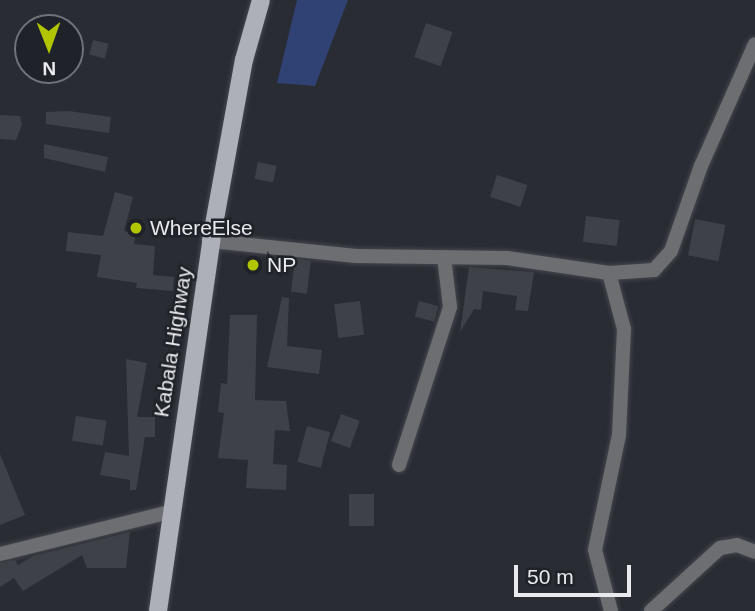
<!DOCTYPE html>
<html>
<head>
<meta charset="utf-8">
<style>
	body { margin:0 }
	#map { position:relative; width:755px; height:611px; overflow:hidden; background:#292c33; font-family:Arial,sans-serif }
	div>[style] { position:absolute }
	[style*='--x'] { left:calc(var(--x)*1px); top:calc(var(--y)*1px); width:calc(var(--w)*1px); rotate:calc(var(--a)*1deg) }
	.green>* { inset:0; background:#2f4273 }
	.building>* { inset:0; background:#3e4148; transform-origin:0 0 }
	.roads { filter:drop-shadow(0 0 2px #44474d) drop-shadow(0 0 2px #44474d) }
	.street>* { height:14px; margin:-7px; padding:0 7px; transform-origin:7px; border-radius:7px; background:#6d6e72 }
	.primary>* { height:18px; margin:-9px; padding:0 9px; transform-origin:9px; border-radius:9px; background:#adb0b8 }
	.dots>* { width:19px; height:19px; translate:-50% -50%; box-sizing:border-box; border:4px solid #1f2229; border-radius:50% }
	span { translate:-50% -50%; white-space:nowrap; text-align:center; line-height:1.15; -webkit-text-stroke:5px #1f2229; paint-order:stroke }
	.poi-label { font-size:21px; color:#e8eaee }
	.left { translate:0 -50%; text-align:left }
	.street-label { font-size:21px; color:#e8eaee }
	.north { position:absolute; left:14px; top:14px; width:70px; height:70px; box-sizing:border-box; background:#1f2229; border:2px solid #6f7278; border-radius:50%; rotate:179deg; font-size:19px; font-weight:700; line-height:28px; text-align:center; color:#e8eaee }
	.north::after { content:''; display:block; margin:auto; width:24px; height:32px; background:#b1c500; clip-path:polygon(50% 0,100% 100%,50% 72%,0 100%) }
	.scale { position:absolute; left:514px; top:565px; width:117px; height:32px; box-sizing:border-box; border:4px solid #e8eaee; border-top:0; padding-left:9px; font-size:21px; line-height:24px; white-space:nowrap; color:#e8eaee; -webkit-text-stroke:5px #1f2229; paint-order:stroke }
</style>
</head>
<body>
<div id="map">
	<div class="green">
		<div style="clip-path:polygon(297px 0,348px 0,315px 86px,277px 83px)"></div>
	</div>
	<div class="building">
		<div style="left:426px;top:23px;width:28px;height:36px;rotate:19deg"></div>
		<div style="left:93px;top:40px;width:16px;height:15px;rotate:14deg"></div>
		<div style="clip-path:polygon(69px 111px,111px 117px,109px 133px,46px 124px,46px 112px)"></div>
		<div style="clip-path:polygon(0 115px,20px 116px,22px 125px,16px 140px,0 139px)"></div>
		<div style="clip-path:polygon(44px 144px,108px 157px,105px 172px,44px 158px)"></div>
		<div style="left:258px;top:162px;width:19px;height:17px;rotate:12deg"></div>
		<div style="left:497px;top:175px;width:32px;height:23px;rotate:18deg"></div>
		<div style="clip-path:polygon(115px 192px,133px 197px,124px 231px,136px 233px,134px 244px,155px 246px,153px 275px,174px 277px,173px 291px,136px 288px,137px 283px,97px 277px,101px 255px,66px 251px,68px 232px,103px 236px)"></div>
		<div style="left:586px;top:216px;width:34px;height:26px;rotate:7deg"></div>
		<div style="left:695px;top:219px;width:31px;height:37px;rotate:11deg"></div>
		<div style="left:295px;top:259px;width:16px;height:33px;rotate:7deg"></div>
		<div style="clip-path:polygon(469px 267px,534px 272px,528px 311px,515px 310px,517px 296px,483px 291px,481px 310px,474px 309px,460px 332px)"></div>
		<div style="clip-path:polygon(282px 297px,289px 298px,287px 346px,322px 350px,319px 374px,267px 367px)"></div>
		<div style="left:360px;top:301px;width:34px;height:26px;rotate:83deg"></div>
		<div style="left:419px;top:301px;width:20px;height:16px;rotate:15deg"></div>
		<div style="clip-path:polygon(230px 315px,257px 315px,255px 400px,286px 401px,290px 431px,275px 430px,273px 464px,287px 465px,286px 490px,246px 488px,248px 460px,218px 458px,224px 413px,218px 412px,221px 383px,227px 384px)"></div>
		<div style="clip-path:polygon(126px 359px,147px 363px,137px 417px,155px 417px,155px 437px,145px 437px,136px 490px,130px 490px,130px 480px,100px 475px,105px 452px,129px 456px)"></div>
		<div style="left:341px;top:414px;width:20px;height:29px;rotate:20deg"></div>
		<div style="left:76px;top:416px;width:31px;height:25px;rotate:9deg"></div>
		<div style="left:307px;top:426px;width:24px;height:37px;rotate:15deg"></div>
		<div style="clip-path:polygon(0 454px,25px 515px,0 525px)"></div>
		<div style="left:349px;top:494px;width:25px;height:32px"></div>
		<div style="clip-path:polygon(130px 532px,126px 568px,87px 568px,82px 555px,23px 591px,14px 578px,0 587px,0 563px,15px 560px,18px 565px,33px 556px)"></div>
	</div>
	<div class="roads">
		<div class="street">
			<div style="--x:211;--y:241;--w:146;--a:5.9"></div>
			<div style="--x:356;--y:256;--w:151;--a:0.8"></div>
			<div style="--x:507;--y:258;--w:103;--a:8.4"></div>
			<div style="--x:609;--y:273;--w:45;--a:-3.8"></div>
			<div style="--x:654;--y:270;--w:25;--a:-48"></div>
			<div style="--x:671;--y:251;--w:90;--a:-70.6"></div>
			<div style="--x:701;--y:166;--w:133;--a:-66.1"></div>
			<div style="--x:609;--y:273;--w:58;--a:75"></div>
			<div style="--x:624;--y:329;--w:106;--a:92.7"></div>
			<div style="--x:619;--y:435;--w:117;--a:101.8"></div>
			<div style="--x:595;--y:550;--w:63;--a:75.3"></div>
			<div style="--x:399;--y:465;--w:166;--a:-72.1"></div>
			<div style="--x:450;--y:307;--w:50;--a:-96.8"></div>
			<div style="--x:0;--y:554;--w:175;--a:-13.9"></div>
			<div style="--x:651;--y:611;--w:93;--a:-42.4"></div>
			<div style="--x:720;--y:548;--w:17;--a:-10"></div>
			<div style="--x:737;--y:545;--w:19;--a:21"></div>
		</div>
		<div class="primary">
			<div style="--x:158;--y:611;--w:374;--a:-81.8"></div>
			<div style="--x:211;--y:241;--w:184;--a:-79.7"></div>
			<div style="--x:244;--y:60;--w:62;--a:-74.2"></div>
		</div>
	</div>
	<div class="dots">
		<div style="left:136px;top:228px;background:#b1c500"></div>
		<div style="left:253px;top:265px;background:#b1c500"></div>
	</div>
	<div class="poi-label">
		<span class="left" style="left:150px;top:228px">WhereElse</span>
		<span class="left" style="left:267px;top:265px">NP</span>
	</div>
	<div class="street-label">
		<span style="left:173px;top:342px;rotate:-81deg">Kabala Highway</span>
	</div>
	<div class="north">N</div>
	<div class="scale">50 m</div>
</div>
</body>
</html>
